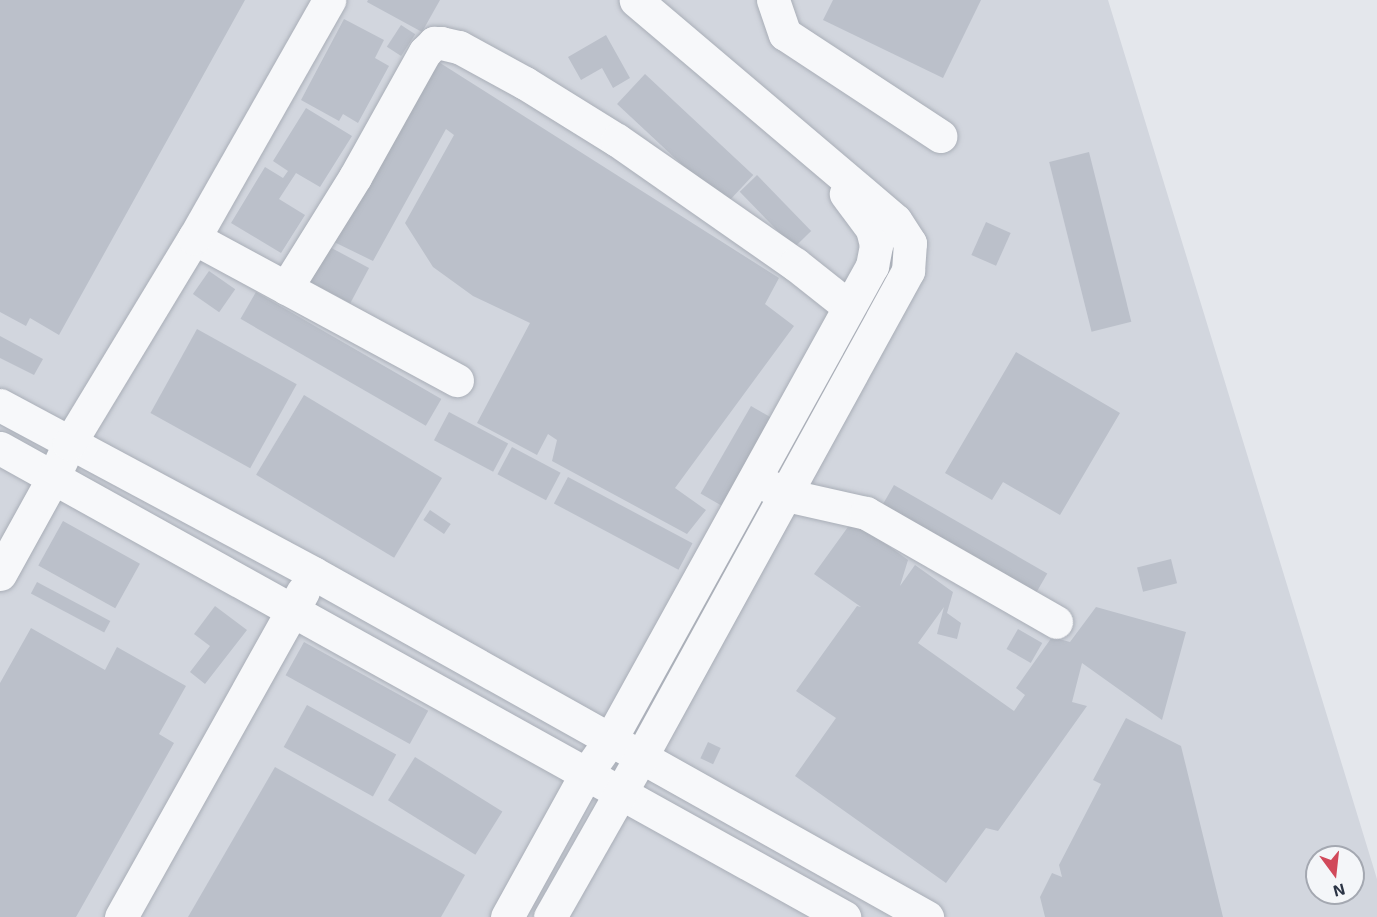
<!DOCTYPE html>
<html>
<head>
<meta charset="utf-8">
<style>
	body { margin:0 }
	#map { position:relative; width:1377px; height:917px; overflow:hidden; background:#e4e7ec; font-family:"Exo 2",sans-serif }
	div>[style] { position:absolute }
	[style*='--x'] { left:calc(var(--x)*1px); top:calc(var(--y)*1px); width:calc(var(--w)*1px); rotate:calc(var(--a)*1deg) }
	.built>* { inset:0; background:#d2d6de }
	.building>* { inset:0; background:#bbc0ca; transform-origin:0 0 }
	.roads { filter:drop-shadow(0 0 2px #a9aeb7) drop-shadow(0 0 2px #a9aeb7) }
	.minor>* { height:33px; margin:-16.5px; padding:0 16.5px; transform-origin:16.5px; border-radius:16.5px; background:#f7f8fa }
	span { translate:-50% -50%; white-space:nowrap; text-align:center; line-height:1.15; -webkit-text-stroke:6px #f4f6f9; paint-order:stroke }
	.north { position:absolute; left:1305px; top:845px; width:60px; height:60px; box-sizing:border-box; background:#f4f6f9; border:2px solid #a4a8b1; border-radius:50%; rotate:165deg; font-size:16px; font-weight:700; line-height:24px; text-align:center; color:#2b3445 }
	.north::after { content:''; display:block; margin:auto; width:21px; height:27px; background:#d1495b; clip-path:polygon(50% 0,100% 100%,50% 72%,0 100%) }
</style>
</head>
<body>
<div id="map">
	<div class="built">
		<div style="clip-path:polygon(evenodd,0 0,1108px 0,1377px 879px,1377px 917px,0 917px,0 0,1317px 857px,1353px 857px,1353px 893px,1317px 893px,1317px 857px)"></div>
	</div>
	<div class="building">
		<div style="clip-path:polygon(0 0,245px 0,59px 335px,30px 318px,26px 326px,0 312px)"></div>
		<div style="clip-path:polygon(368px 0,440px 0,422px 32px,367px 2px)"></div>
		<div style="clip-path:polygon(833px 0,981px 0,943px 78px,823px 20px)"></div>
		<div style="clip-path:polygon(344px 19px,384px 40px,375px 58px,389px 66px,358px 123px,343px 114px,339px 121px,301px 100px)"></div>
		<div style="left:401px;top:25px;width:17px;height:26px;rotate:33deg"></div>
		<div style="clip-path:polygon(606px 35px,630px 78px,613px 88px,602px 68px,581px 80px,568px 57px)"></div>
		<div style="clip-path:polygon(437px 61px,779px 278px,765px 304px,794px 326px,675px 488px,706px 510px,687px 534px,552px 461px,557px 440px,548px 434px,537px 455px,477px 423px,530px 323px,473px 296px,433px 267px,405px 223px,454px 135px,446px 129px,373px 261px,330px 240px)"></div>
		<div style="left:645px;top:74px;width:148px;height:41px;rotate:43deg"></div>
		<div style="clip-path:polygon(306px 108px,352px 136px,320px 187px,296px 173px,279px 199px,305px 215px,281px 253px,231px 223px,265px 167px,283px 178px,288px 171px,273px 161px)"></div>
		<div style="left:1089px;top:152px;width:175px;height:41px;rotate:76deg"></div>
		<div style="left:757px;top:175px;width:78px;height:24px;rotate:46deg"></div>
		<div style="left:986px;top:222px;width:27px;height:36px;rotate:24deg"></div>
		<div style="left:324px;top:244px;width:51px;height:40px;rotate:28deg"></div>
		<div style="left:209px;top:271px;width:32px;height:28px;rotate:35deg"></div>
		<div style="left:256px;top:292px;width:214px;height:31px;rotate:30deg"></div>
		<div style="left:197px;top:329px;width:114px;height:96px;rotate:29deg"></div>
		<div style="clip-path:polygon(0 336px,43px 359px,34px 375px,0 358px)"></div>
		<div style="clip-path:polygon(1016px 352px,1120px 413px,1060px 515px,1003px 482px,992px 500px,945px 473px)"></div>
		<div style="left:304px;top:395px;width:161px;height:93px;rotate:31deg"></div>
		<div style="left:751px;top:406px;width:24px;height:101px;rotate:30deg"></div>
		<div style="left:449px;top:412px;width:67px;height:32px;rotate:28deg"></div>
		<div style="left:512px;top:447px;width:55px;height:31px;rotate:28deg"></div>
		<div style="left:568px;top:477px;width:141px;height:30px;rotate:28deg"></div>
		<div style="left:894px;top:485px;width:177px;height:28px;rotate:30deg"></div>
		<div style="left:430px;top:510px;width:25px;height:12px;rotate:34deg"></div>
		<div style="clip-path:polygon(853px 520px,908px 560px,900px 586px,915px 565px,953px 592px,947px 613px,961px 623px,957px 639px,937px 634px,944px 607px,918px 643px,1014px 711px,1025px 695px,1016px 688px,1052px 637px,1070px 642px,1096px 607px,1186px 632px,1162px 720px,1082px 663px,1072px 702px,1087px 706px,998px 831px,986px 828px,946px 883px,795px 776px,836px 718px,796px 691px,857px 606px,861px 607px,814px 574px)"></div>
		<div style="left:63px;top:521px;width:88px;height:51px;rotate:29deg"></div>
		<div style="left:1171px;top:559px;width:25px;height:35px;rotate:76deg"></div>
		<div style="left:37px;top:582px;width:83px;height:13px;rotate:28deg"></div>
		<div style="clip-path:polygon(215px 606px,247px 630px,205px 684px,190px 672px,210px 646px,194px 634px)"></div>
		<div style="clip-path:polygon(31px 628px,105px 670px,117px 647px,186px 686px,159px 734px,174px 743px,76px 917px,0 917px,0 683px)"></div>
		<div style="left:1018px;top:629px;width:28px;height:23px;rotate:30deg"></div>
		<div style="left:304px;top:642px;width:142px;height:38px;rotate:29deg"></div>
		<div style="left:307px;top:705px;width:102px;height:48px;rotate:29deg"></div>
		<div style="clip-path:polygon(1126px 718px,1181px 746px,1223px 917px,1045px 917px,1040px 897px,1052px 873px,1062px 877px,1059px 865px,1101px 784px,1093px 780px)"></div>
		<div style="left:708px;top:742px;width:14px;height:18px;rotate:25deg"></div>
		<div style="left:415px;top:757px;width:103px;height:51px;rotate:32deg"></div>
		<div style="clip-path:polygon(275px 767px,465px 875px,441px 917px,188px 917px)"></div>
	</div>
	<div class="roads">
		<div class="minor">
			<div style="--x:773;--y:0;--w:36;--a:71"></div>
			<div style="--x:785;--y:34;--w:186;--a:33.3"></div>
			<div style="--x:194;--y:238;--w:299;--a:28.4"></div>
			<div style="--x:286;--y:288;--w:131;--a:-58.1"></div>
			<div style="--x:355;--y:177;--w:143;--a:-60.8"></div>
			<div style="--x:425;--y:52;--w:13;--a:-45"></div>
			<div style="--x:434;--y:43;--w:7;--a:0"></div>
			<div style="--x:441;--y:43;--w:18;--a:13"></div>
			<div style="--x:459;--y:47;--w:75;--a:28.6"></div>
			<div style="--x:525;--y:83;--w:108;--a:31.8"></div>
			<div style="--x:617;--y:140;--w:217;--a:34.9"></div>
			<div style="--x:795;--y:264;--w:68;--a:38.4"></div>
			<div style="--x:0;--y:405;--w:355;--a:28.2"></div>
			<div style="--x:313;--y:573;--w:704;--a:29.26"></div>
			<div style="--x:0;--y:448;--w:966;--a:29.06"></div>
			<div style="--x:767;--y:485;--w:21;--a:28"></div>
			<div style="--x:786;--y:495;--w:82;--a:12.7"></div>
			<div style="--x:866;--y:513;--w:219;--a:29.8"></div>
			<div style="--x:0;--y:574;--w:110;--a:-61.1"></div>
			<div style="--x:53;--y:478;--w:38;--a:-65"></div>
			<div style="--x:69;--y:444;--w:241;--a:-58.8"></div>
			<div style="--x:194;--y:238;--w:274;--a:-60.4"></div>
			<div style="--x:121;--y:917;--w:373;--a:-60.8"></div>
			<div style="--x:507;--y:917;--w:163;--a:-61.1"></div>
			<div style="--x:586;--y:774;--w:42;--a:-54.8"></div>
			<div style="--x:610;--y:740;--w:542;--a:-61.07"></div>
			<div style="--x:872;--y:266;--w:21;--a:-79"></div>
			<div style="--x:876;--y:245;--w:16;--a:-104"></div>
			<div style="--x:872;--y:229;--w:44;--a:-126.6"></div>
			<div style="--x:550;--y:917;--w:184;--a:-60.4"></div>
			<div style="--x:641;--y:757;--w:555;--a:-61.22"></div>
			<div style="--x:908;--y:271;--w:28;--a:-86"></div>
			<div style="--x:910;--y:243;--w:27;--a:-123"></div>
			<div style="--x:895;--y:220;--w:340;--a:-139.7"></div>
		</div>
	</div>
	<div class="north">N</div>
</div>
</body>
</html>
